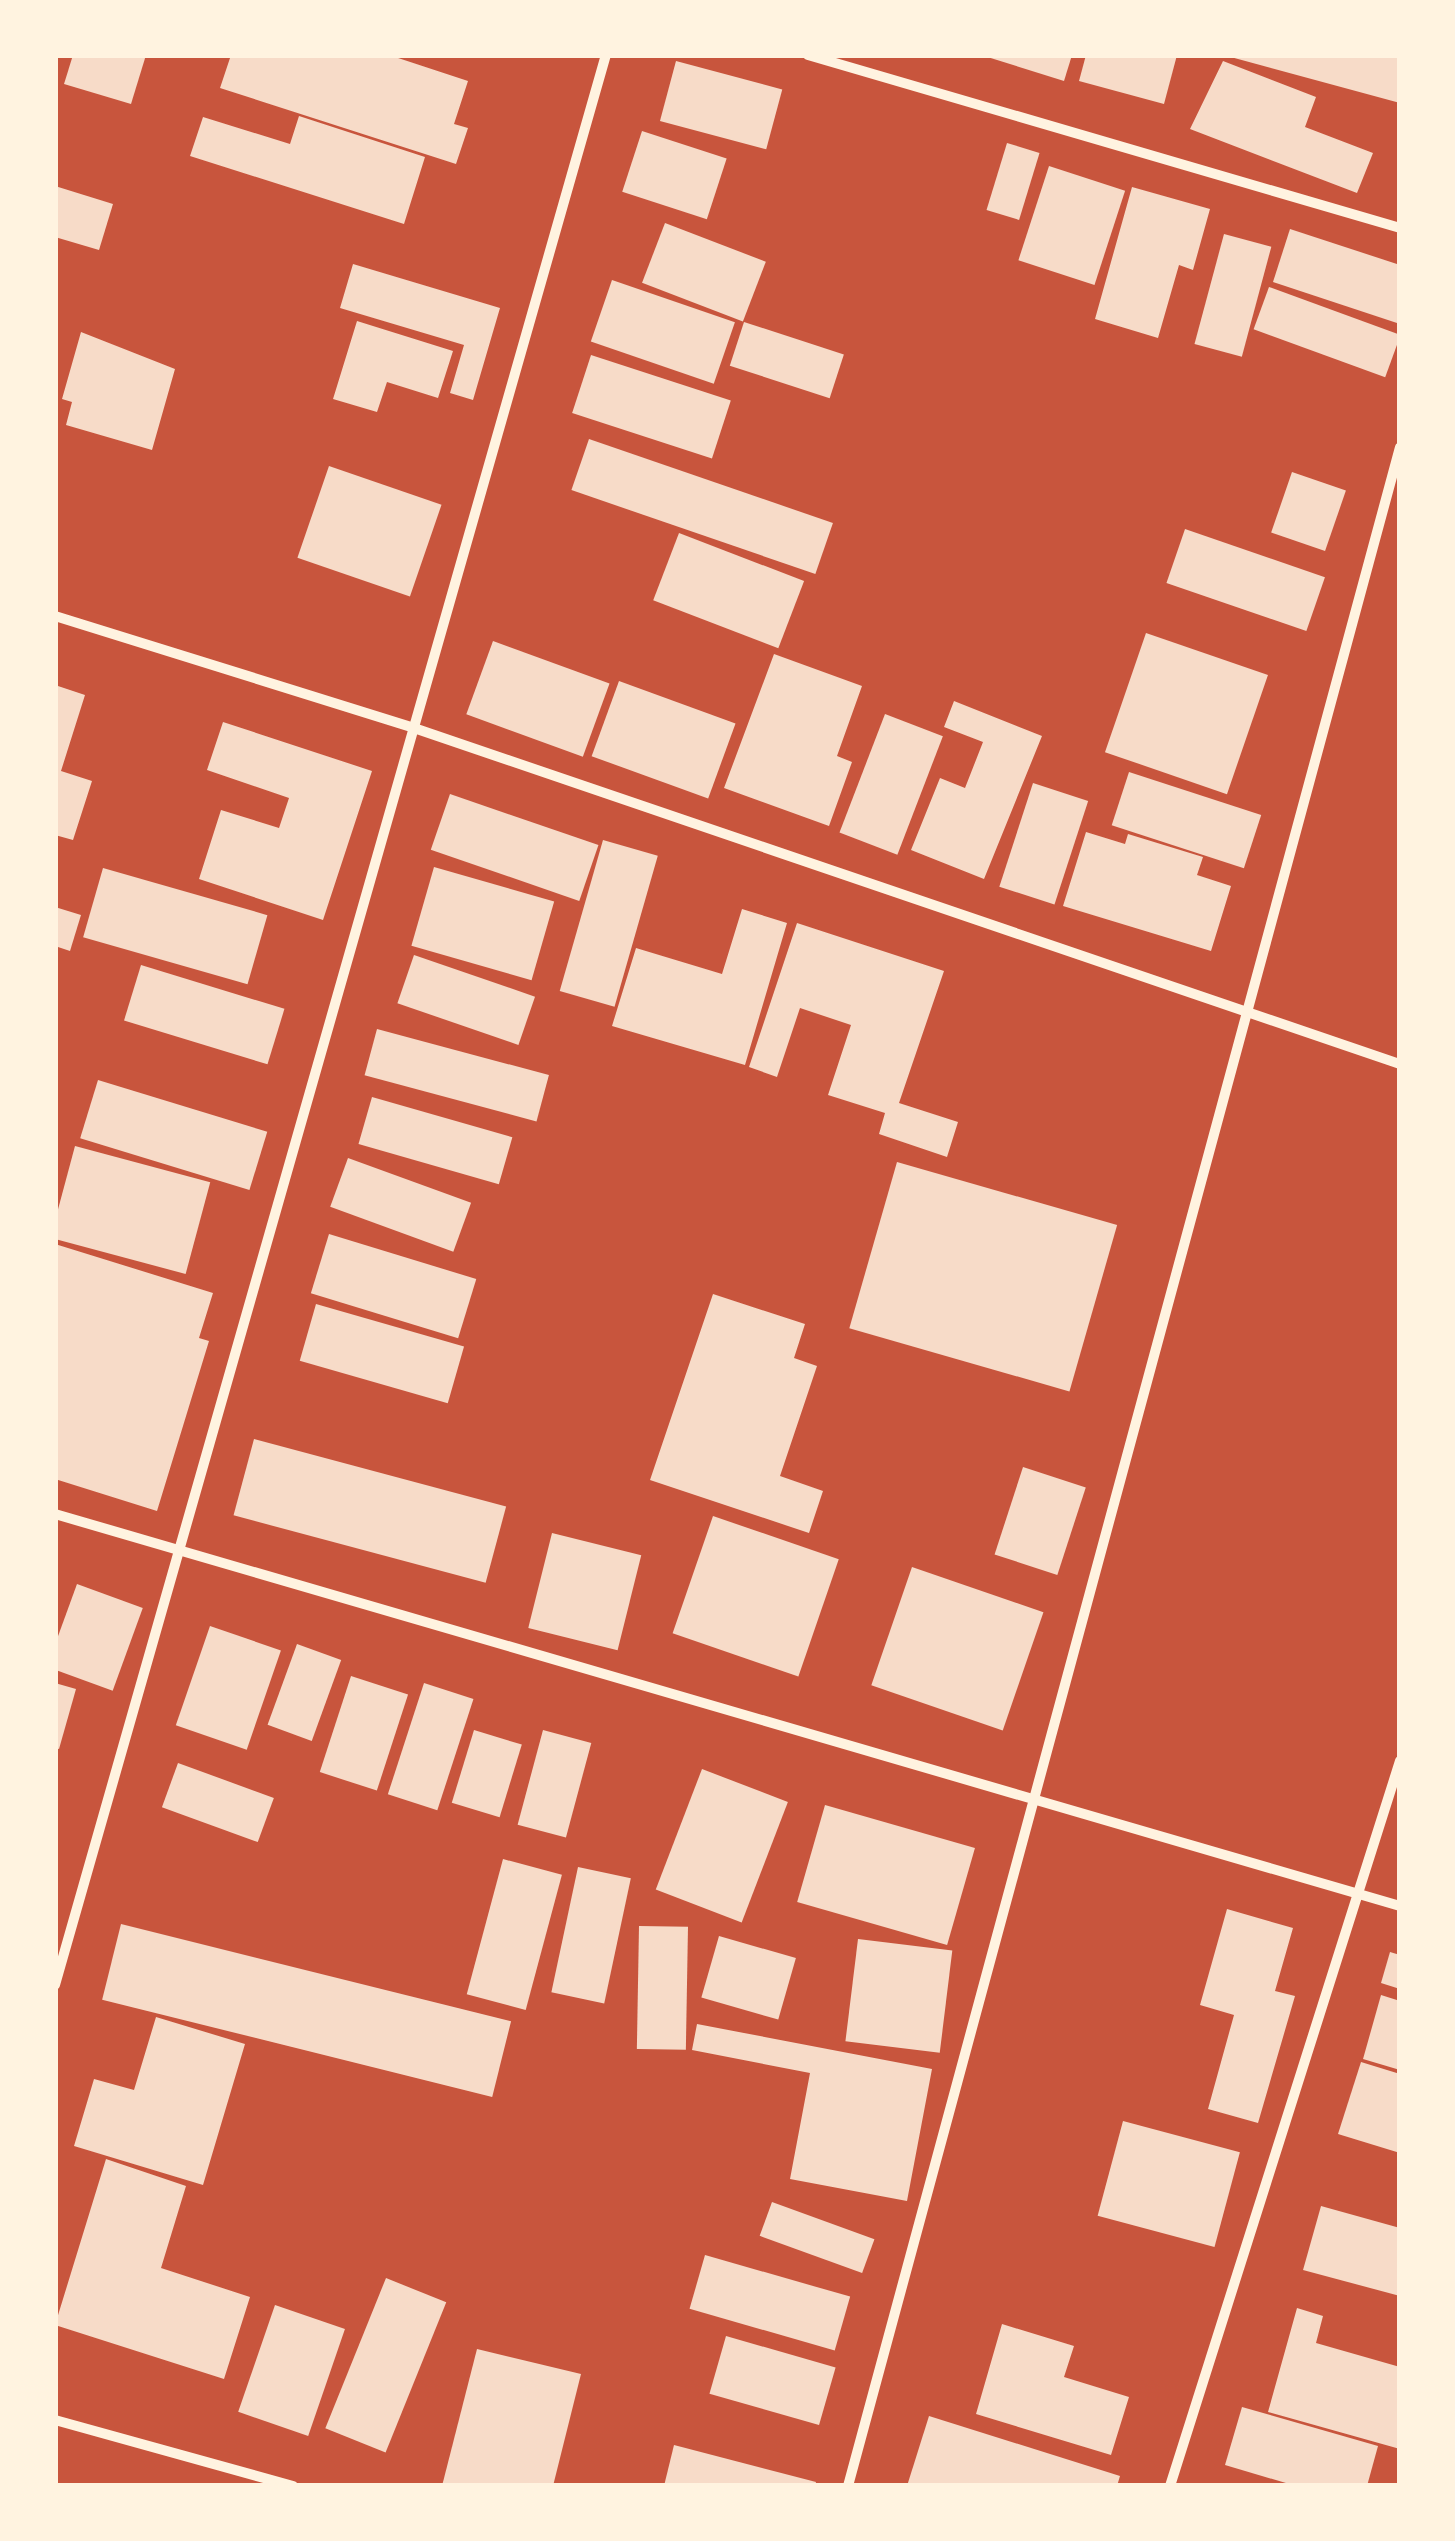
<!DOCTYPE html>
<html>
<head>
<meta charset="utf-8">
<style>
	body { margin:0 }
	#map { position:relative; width:1455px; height:2541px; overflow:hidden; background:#c8553d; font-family:Mulish,sans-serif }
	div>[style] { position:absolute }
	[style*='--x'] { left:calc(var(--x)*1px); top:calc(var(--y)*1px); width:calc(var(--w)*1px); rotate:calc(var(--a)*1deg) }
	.building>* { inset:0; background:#f7dbc8; transform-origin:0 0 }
	.minor>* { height:10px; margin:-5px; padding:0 5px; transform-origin:5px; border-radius:5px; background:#fff3e0 }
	span { translate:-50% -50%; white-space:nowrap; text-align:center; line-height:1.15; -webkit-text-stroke:10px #fff3e0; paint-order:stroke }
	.frame { position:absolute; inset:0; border:58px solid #fff3e0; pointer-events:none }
</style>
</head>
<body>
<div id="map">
	<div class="building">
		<div style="clip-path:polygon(73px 55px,146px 55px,131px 104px,64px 84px)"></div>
		<div style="clip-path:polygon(231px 55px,389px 55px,468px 81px,454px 124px,468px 128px,456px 164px,220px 88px)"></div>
		<div style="clip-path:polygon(981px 55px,1072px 55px,1064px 81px)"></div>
		<div style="clip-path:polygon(1086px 55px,1177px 55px,1164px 104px,1079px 81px)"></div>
		<div style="clip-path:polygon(1228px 55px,1400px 55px,1400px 103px,1227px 56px)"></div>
		<div style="left:676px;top:61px;width:110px;height:62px;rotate:15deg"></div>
		<div style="clip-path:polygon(1223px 61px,1316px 97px,1305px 127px,1373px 153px,1357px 193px,1190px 129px)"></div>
		<div style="clip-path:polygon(299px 116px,425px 157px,404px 224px,190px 156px,203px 117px,290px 144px)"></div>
		<div style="left:642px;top:131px;width:89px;height:64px;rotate:18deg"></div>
		<div style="left:1007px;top:143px;width:34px;height:70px;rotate:17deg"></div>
		<div style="left:1049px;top:166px;width:80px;height:99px;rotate:18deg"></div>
		<div style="clip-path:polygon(55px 186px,113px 204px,99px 250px,55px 237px)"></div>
		<div style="clip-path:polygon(1132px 187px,1210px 209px,1193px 270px,1179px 265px,1158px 338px,1095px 319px)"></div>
		<div style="left:665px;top:223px;width:108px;height:64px;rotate:21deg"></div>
		<div style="clip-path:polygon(1290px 229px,1400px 265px,1400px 324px,1273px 282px)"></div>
		<div style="left:1224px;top:234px;width:49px;height:114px;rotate:15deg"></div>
		<div style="clip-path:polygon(353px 264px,500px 308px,473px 400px,450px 393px,464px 345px,340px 308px)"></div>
		<div style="left:612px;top:280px;width:130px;height:65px;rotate:19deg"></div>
		<div style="left:1269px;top:287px;width:140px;height:45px;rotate:20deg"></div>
		<div style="clip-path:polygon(357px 321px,453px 351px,438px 398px,387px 382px,377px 412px,333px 399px)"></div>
		<div style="left:744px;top:322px;width:105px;height:46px;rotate:18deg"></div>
		<div style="clip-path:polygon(81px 332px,175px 369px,152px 450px,66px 425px,72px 402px,62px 399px)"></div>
		<div style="left:591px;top:355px;width:147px;height:61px;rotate:18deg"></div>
		<div style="left:589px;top:439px;width:258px;height:54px;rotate:19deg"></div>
		<div style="left:329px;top:466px;width:119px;height:97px;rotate:19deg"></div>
		<div style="left:1292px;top:472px;width:57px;height:64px;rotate:19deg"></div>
		<div style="left:1185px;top:529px;width:148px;height:57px;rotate:19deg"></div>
		<div style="left:679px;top:533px;width:134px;height:72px;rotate:21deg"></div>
		<div style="left:1146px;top:633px;width:129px;height:126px;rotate:19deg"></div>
		<div style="left:493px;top:641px;width:124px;height:78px;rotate:20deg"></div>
		<div style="clip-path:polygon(774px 654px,862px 686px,837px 756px,852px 762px,829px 826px,724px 788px)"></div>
		<div style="left:619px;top:681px;width:124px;height:80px;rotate:20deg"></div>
		<div style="clip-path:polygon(55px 685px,85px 695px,61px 771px,92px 781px,73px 840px,55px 835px)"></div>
		<div style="clip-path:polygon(954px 701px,1042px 736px,984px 879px,911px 850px,940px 778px,965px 788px,983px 742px,944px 727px)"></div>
		<div style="left:885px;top:714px;width:62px;height:127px;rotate:21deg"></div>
		<div style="clip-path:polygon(223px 722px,372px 771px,323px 920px,199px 879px,221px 810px,279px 828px,289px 798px,207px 770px)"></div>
		<div style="left:1129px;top:772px;width:139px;height:56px;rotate:18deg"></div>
		<div style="left:1033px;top:783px;width:58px;height:109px;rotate:18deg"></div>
		<div style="left:450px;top:794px;width:157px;height:59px;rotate:19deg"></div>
		<div style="clip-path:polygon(1086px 832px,1125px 844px,1128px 834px,1203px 857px,1197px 875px,1231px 886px,1211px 951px,1063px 906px)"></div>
		<div style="left:603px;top:840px;width:57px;height:157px;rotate:16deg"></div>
		<div style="left:434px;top:867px;width:125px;height:82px;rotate:16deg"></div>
		<div style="left:103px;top:868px;width:171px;height:72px;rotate:16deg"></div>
		<div style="clip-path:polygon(55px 907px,81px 915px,70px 951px,55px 946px)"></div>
		<div style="clip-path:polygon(742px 909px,787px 923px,745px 1065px,612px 1026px,636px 948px,722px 974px)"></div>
		<div style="clip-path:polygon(797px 923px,944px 971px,899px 1103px,958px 1122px,947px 1157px,879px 1134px,885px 1113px,828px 1095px,851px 1025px,800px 1008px,777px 1077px,749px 1067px)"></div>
		<div style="left:414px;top:955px;width:128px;height:51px;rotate:19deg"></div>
		<div style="left:141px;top:965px;width:150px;height:58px;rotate:17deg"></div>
		<div style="left:377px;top:1029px;width:178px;height:48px;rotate:15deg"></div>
		<div style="left:98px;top:1080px;width:177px;height:61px;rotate:17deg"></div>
		<div style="left:372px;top:1097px;width:146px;height:49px;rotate:16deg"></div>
		<div style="left:75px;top:1146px;width:140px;height:95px;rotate:15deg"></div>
		<div style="left:348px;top:1158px;width:131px;height:52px;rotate:20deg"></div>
		<div style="left:897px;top:1162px;width:229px;height:173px;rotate:16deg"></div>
		<div style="left:329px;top:1234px;width:154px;height:62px;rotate:17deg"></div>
		<div style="clip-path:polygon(55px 1244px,213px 1293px,199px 1338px,209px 1341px,157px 1511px,55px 1479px)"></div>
		<div style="clip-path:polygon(713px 1294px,805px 1324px,794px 1358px,817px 1366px,780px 1476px,823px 1491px,809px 1533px,650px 1480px)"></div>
		<div style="left:316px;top:1304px;width:154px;height:59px;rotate:16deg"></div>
		<div style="left:254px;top:1439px;width:261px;height:79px;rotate:15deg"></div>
		<div style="left:1023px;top:1467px;width:66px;height:92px;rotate:18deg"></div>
		<div style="left:713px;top:1516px;width:133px;height:124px;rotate:19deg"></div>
		<div style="left:552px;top:1533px;width:92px;height:98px;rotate:14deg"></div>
		<div style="left:912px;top:1567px;width:139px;height:125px;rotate:19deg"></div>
		<div style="left:77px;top:1584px;width:70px;height:88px;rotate:20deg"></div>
		<div style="left:210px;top:1626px;width:75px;height:105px;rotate:19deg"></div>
		<div style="left:297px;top:1644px;width:47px;height:86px;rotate:20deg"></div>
		<div style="left:351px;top:1676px;width:60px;height:101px;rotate:18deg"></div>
		<div style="clip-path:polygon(55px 1683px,76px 1689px,59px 1749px,55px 1748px)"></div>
		<div style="left:424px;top:1683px;width:52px;height:117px;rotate:18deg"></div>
		<div style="left:474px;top:1730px;width:50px;height:76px;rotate:17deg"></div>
		<div style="left:543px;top:1730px;width:50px;height:98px;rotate:15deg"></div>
		<div style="left:178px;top:1763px;width:102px;height:47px;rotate:20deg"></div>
		<div style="left:702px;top:1769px;width:92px;height:129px;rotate:21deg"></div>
		<div style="left:825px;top:1805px;width:156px;height:101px;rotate:16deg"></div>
		<div style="left:503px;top:1859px;width:61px;height:140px;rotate:15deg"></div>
		<div style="left:578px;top:1867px;width:54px;height:128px;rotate:12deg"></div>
		<div style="clip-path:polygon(1227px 1909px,1293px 1928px,1275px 1991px,1295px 1996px,1258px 2123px,1208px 2109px,1234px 2015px,1200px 2005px)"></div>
		<div style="left:121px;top:1924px;width:402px;height:78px;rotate:14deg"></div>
		<div style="left:639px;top:1926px;width:49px;height:123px;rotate:1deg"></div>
		<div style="left:719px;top:1936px;width:80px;height:64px;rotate:16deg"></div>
		<div style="left:858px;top:1939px;width:95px;height:103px;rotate:7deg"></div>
		<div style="clip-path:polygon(1390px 1952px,1400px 1955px,1400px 1989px,1381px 1983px)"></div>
		<div style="clip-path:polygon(1381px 1995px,1400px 2001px,1400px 2070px,1363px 2059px)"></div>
		<div style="clip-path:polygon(156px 2017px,245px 2044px,203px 2185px,74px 2146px,94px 2079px,134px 2090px)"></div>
		<div style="clip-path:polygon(697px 2024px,932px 2069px,907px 2201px,790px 2179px,810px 2073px,692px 2050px)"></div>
		<div style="clip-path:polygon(1361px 2062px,1400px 2074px,1400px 2153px,1338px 2134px)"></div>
		<div style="left:1123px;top:2121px;width:121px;height:98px;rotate:15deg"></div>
		<div style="clip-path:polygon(106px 2159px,186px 2186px,161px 2268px,250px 2297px,224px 2379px,55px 2325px)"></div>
		<div style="left:772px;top:2202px;width:109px;height:36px;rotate:20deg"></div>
		<div style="clip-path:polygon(1321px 2206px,1400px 2228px,1400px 2296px,1303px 2270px)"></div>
		<div style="left:705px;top:2255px;width:151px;height:56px;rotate:16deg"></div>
		<div style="left:386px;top:2278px;width:65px;height:162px;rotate:22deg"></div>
		<div style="left:275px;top:2305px;width:74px;height:113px;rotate:19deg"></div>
		<div style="clip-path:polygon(1297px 2308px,1323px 2316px,1316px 2343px,1400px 2367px,1400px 2449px,1268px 2412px)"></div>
		<div style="clip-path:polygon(1002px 2324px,1074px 2346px,1064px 2377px,1129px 2397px,1111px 2455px,976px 2414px)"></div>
		<div style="left:726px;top:2336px;width:114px;height:60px;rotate:16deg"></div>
		<div style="clip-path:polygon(477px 2349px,581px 2374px,553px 2486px,442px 2486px)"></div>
		<div style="clip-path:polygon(1242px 2407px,1378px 2446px,1367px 2486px,1296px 2486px,1225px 2465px)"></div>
		<div style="clip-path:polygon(929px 2416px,1120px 2476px,1117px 2486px,907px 2486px)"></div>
		<div style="clip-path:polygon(674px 2445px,816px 2482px,815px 2486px,664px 2486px)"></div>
	</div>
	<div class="minor">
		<div style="--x:808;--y:55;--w:617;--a:16.29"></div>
		<div style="--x:55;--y:616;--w:373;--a:17.3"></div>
		<div style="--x:411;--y:727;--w:1045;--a:18.82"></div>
		<div style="--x:55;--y:1514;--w:1401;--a:16.25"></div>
		<div style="--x:55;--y:1985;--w:2007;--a:-74.07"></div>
		<div style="--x:55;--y:2420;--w:247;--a:15.5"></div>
		<div style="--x:848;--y:2486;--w:2112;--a:-74.85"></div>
		<div style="--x:1170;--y:2486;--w:761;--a:-72.4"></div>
	</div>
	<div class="frame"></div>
</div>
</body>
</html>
